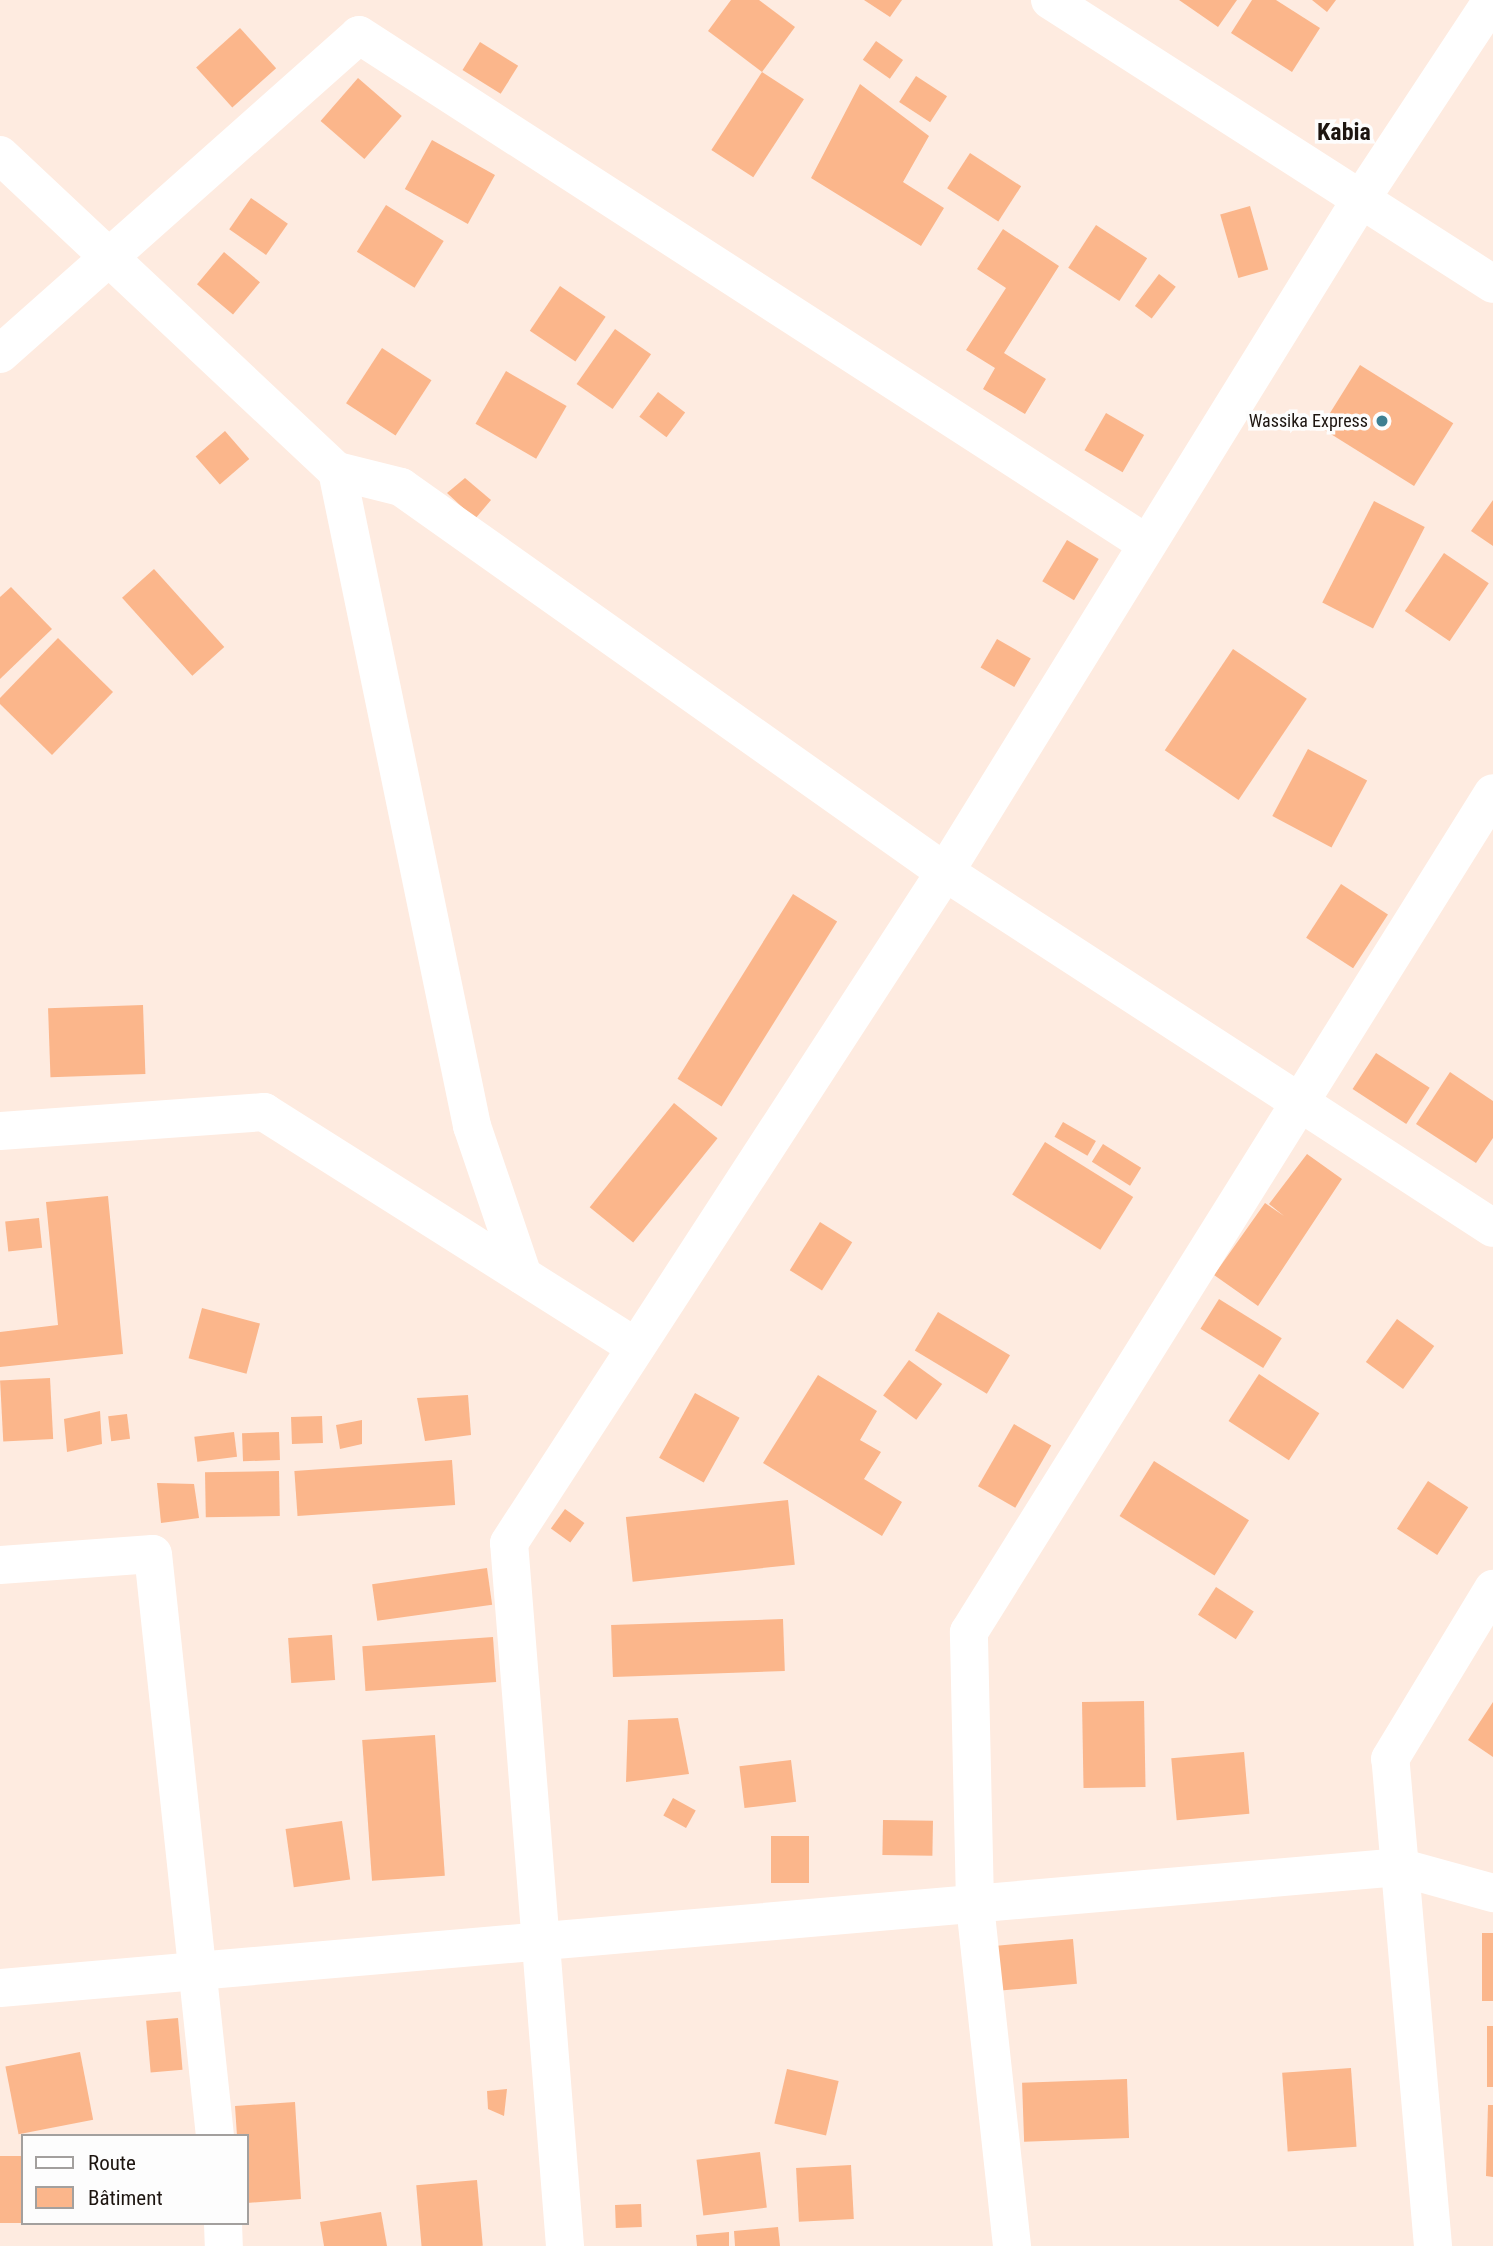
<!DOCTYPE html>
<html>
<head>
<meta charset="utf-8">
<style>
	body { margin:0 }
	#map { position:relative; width:1493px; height:2246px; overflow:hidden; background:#feebe0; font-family:"Roboto Condensed",sans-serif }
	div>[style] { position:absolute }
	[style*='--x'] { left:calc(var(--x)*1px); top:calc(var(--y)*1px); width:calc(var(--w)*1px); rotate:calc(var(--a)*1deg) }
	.building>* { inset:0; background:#fbb68b; transform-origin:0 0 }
	.minor>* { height:38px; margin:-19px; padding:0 19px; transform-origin:19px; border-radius:19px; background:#fff }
	.dots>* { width:19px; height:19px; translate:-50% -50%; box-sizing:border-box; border:4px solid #fdfdfd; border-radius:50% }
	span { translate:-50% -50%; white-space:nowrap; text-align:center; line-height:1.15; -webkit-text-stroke:7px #fdfdfd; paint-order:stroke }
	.poi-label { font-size:18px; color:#1d1510 }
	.right { translate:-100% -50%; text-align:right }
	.district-label { font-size:24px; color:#1d1510; font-weight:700 }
	.legend { position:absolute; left:21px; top:2134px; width:228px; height:91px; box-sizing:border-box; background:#fdfdfd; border:2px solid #a3a09e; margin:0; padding:9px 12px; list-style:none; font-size:21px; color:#1d1510 }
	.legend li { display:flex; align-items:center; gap:14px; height:35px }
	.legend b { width:35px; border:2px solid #a3a09e }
</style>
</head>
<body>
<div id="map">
	<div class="building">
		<div style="clip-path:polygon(731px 0,759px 0,795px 27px,762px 72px,708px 31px)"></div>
		<div style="clip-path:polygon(864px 0,902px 0,890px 17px)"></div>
		<div style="clip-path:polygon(1179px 0,1237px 0,1218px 27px)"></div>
		<div style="clip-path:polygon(1252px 0,1276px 0,1320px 28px,1292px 72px,1231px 33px)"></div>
		<div style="clip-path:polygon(1312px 0,1336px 0,1327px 12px)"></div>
		<div style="left:240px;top:28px;width:54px;height:59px;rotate:48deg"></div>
		<div style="left:876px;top:41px;width:33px;height:23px;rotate:35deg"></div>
		<div style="left:480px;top:42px;width:45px;height:33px;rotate:32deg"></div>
		<div style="left:762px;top:72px;width:50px;height:93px;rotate:33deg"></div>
		<div style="left:916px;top:76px;width:37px;height:31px;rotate:33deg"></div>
		<div style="left:358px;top:78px;width:58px;height:57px;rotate:41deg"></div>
		<div style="clip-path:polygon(860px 84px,929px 136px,903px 182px,944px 208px,921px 246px,811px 178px)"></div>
		<div style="left:432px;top:140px;width:72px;height:56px;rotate:29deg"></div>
		<div style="left:970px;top:153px;width:61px;height:42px;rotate:33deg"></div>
		<div style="left:251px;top:198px;width:45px;height:38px;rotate:35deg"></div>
		<div style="left:386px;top:205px;width:68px;height:55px;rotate:32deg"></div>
		<div style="left:1250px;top:206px;width:66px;height:31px;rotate:74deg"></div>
		<div style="left:1096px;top:225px;width:61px;height:51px;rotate:33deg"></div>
		<div style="clip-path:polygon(1003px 229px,1059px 266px,1004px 353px,1046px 379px,1025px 414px,983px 389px,995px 368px,966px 350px,1006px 288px,977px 269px)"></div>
		<div style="left:224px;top:252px;width:47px;height:42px;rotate:40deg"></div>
		<div style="left:1159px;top:274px;width:21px;height:40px;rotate:37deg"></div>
		<div style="left:560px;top:286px;width:55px;height:54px;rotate:34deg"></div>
		<div style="left:615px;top:329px;width:44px;height:67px;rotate:35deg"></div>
		<div style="left:382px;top:348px;width:59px;height:66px;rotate:33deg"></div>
		<div style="left:1360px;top:365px;width:110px;height:74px;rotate:32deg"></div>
		<div style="left:506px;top:371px;width:70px;height:61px;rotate:30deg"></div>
		<div style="left:658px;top:392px;width:34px;height:31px;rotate:37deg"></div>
		<div style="left:1106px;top:413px;width:44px;height:43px;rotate:30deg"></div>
		<div style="left:225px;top:431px;width:37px;height:39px;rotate:49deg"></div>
		<div style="clip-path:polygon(465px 478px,491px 500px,475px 519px,447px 493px)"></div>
		<div style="clip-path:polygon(1493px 500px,1493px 546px,1471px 531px)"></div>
		<div style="left:1374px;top:501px;width:57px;height:114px;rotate:27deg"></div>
		<div style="left:1067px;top:540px;width:37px;height:48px;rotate:31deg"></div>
		<div style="left:1444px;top:553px;width:54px;height:70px;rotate:34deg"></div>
		<div style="left:154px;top:569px;width:105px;height:43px;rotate:48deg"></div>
		<div style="clip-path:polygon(11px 587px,52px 629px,0 679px,0 597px)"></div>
		<div style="clip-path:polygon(58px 638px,113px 692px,52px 755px,0 704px,0 698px)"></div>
		<div style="left:997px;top:639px;width:39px;height:33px;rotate:30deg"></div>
		<div style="left:1233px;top:649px;width:89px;height:122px;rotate:34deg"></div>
		<div style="left:1308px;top:749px;width:67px;height:76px;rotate:28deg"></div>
		<div style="left:1341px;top:884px;width:56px;height:64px;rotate:33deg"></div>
		<div style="left:793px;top:894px;width:52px;height:218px;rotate:32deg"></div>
		<div style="left:143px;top:1005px;width:69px;height:95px;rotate:88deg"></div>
		<div style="left:1376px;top:1053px;width:64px;height:43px;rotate:33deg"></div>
		<div style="clip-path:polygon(1450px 1072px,1493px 1101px,1493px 1138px,1476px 1163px,1416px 1124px)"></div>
		<div style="left:674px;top:1103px;width:56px;height:134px;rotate:39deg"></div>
		<div style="left:1063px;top:1122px;width:38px;height:17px;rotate:30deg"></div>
		<div style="left:1045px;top:1142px;width:104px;height:62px;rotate:32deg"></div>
		<div style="left:1103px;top:1144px;width:45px;height:21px;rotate:32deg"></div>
		<div style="clip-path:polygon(1307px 1154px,1342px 1179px,1258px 1306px,1214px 1275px,1265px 1203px,1284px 1216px,1269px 1204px)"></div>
		<div style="clip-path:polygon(108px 1196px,123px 1354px,0 1367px,0 1332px,58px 1325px,46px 1202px)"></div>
		<div style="left:39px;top:1218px;width:30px;height:34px;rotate:84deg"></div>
		<div style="left:820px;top:1222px;width:38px;height:57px;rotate:32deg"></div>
		<div style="left:1219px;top:1299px;width:74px;height:35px;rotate:32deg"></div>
		<div style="left:202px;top:1308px;width:60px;height:52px;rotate:15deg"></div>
		<div style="left:938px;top:1312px;width:84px;height:45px;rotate:31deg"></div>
		<div style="left:1397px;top:1319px;width:46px;height:53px;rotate:36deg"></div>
		<div style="left:909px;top:1360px;width:41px;height:44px;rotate:36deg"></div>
		<div style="left:1259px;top:1374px;width:72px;height:56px;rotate:33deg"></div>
		<div style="clip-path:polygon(818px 1375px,877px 1411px,860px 1440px,881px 1452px,864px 1479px,902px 1502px,882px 1536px,763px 1463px)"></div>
		<div style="left:50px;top:1378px;width:61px;height:50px;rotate:87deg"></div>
		<div style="left:695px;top:1393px;width:51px;height:74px;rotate:29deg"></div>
		<div style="clip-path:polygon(468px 1395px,471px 1435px,425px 1441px,417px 1398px)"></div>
		<div style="clip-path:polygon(100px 1411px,102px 1444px,67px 1452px,64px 1419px)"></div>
		<div style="left:127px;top:1414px;width:25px;height:19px;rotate:83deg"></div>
		<div style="left:322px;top:1416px;width:27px;height:31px;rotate:88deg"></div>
		<div style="clip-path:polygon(362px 1420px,362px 1444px,340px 1449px,336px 1425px)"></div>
		<div style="left:1014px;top:1424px;width:43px;height:72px;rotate:30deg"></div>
		<div style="left:234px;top:1432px;width:25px;height:40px;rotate:83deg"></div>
		<div style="left:279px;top:1432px;width:28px;height:37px;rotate:88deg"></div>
		<div style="left:452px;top:1460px;width:45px;height:158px;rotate:86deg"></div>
		<div style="left:1154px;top:1461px;width:112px;height:65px;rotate:32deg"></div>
		<div style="left:279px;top:1471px;width:45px;height:74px;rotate:89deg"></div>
		<div style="left:1428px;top:1481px;width:48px;height:57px;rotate:33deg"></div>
		<div style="clip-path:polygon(157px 1483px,194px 1484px,199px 1518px,161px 1523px)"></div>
		<div style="left:788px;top:1500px;width:65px;height:163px;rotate:84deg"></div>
		<div style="left:565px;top:1509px;width:24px;height:24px;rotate:36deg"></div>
		<div style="left:487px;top:1568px;width:37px;height:116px;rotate:82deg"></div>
		<div style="left:1216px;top:1587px;width:45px;height:33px;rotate:33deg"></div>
		<div style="left:783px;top:1619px;width:52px;height:172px;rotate:88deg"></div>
		<div style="left:332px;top:1635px;width:45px;height:44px;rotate:86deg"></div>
		<div style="left:493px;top:1637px;width:45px;height:131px;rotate:86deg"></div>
		<div style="left:1144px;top:1701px;width:86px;height:62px;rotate:89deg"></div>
		<div style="clip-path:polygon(1493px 1702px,1493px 1757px,1468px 1740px)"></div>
		<div style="clip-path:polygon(678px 1718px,689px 1774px,626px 1782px,628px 1720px)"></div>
		<div style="left:435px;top:1735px;width:141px;height:73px;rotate:86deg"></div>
		<div style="left:1244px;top:1752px;width:62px;height:73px;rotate:85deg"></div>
		<div style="left:791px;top:1760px;width:42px;height:52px;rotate:83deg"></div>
		<div style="left:673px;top:1798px;width:26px;height:20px;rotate:29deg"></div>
		<div style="left:883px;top:1820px;width:50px;height:35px;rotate:1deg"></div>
		<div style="left:342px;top:1821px;width:59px;height:57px;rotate:82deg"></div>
		<div style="left:809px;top:1836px;width:47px;height:38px;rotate:90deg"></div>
		<div style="left:1482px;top:1933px;width:11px;height:68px"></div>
		<div style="left:1073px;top:1939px;width:45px;height:79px;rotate:85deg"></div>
		<div style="left:178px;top:2018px;width:52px;height:32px;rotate:85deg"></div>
		<div style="left:1487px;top:2026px;width:6px;height:61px"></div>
		<div style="left:80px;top:2052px;width:69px;height:76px;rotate:79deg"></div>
		<div style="left:1351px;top:2068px;width:79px;height:69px;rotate:86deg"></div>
		<div style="left:787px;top:2069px;width:53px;height:56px;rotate:13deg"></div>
		<div style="left:1127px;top:2079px;width:59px;height:105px;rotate:88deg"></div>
		<div style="clip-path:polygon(507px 2089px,504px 2116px,488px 2109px,487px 2091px)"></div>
		<div style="clip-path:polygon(295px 2102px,301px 2199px,247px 2203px,247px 2136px,237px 2136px,235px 2106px)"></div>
		<div style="clip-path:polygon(1488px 2105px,1493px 2105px,1493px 2177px,1486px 2176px)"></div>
		<div style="left:760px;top:2152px;width:56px;height:64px;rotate:83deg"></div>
		<div style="left:23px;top:2156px;width:67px;height:23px;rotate:90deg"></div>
		<div style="left:851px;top:2165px;width:54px;height:55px;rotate:87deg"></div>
		<div style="left:477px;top:2180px;width:66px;height:61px;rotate:85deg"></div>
		<div style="left:641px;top:2204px;width:23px;height:26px;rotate:88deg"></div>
		<div style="clip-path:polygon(381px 2212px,387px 2246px,324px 2246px,320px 2222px)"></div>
		<div style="clip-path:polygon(778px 2227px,780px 2246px,735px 2246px,734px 2231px)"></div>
		<div style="clip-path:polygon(729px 2232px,729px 2246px,697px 2246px,696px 2235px)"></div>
	</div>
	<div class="minor">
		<div style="--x:1050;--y:0;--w:526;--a:32.66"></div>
		<div style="--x:0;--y:155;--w:462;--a:43.2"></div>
		<div style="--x:337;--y:471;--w:669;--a:78.35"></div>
		<div style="--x:472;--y:1126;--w:158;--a:71.2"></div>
		<div style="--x:0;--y:354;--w:480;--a:-41.6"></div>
		<div style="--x:359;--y:35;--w:938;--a:32.86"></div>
		<div style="--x:337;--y:471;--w:66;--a:14"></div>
		<div style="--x:401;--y:487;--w:666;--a:35.29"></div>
		<div style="--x:945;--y:872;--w:653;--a:33.01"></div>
		<div style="--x:0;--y:1131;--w:265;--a:-4.1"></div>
		<div style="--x:264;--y:1112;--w:440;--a:32.3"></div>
		<div style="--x:0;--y:1565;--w:153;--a:-4.1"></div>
		<div style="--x:153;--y:1554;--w:585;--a:83.92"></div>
		<div style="--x:0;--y:1988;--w:1404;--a:-4.94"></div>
		<div style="--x:1399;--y:1867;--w:98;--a:15.5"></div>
		<div style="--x:223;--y:2223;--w:23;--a:88"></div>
		<div style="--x:565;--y:2246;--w:705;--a:-94.55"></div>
		<div style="--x:509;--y:1543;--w:800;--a:-56.99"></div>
		<div style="--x:945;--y:872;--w:791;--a:-58.28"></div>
		<div style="--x:1361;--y:199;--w:238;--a:-56.6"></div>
		<div style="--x:1012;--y:2246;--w:345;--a:-96.2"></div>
		<div style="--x:975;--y:1903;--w:271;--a:-91.3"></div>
		<div style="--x:969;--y:1632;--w:989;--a:-58.01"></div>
		<div style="--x:1433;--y:2246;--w:489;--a:-95"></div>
		<div style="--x:1390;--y:1759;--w:199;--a:-58.8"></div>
	</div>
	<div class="dots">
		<div style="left:1382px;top:421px;background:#3e7f91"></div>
	</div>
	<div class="poi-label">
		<span class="right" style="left:1368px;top:421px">Wassika Express</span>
	</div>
	<div class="district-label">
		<span style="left:1344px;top:133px">Kabia</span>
	</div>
	<ul class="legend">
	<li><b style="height:9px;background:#fff"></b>Route</li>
	<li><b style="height:19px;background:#fbb68b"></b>Bâtiment</li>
	</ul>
</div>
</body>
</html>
